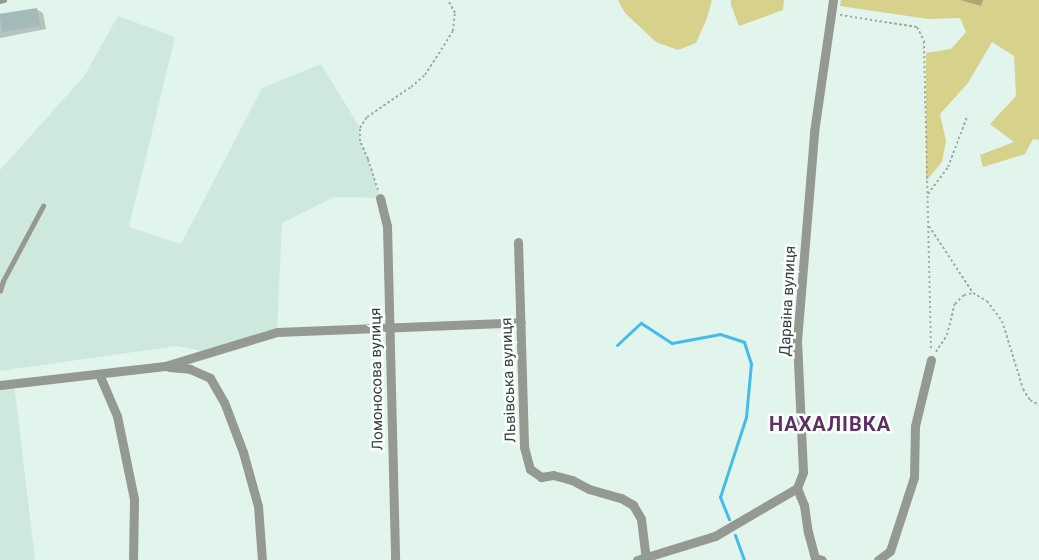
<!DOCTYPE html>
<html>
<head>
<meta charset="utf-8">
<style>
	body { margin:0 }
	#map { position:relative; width:1039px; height:560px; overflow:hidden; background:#e2f5ec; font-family:Roboto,sans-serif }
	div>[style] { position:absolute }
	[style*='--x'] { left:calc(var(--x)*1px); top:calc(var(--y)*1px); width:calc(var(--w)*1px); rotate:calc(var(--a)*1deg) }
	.built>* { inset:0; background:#cee8dd }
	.green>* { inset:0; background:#d6d18b }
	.shadow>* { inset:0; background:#0003 }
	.stream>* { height:3px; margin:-1.5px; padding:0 1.5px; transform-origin:1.5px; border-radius:1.5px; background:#45bbe9 }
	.building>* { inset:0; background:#a4b9b9; transform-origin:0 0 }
	.path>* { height:2px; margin-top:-1px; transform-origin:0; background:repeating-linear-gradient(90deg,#9eaca6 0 2.5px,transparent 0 5px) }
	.lane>* { height:4.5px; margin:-2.25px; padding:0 2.25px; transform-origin:2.25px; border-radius:2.25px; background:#949992 }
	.street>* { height:9px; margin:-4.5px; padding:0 4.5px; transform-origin:4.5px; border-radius:4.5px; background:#949992 }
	span { translate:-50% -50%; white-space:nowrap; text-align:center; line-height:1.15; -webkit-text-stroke:5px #fafefc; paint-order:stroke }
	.street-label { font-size:15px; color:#363d3a }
	.district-label { font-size:20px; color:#5d3065; font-weight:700; letter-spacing:1px }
</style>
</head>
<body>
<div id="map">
	<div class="built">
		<div style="clip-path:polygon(118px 16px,175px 37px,129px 227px,181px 244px,262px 88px,321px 64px,360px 128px,360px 141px,368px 159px,380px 198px,334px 197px,282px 223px,277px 332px,209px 352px,177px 346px,0 371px,0 170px,85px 75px)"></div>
		<div style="clip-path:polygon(14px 383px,35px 560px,0 560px,0 385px)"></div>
	</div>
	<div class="green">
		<div style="clip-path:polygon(618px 0,712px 0,707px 18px,696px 43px,678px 50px,656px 42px,625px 13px)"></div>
		<div style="clip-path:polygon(731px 0,784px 0,783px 10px,739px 26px,731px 5px)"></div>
		<div style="clip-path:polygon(841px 0,1039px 0,1039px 140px,1033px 139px,1025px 154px,983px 167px,980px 155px,1014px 142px,990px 124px,1016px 96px,1014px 56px,992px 42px,968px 83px,940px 114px,946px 141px,942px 162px,926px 181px,926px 53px,951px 49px,966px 32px,960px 18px,928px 19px,840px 6px)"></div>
	</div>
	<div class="shadow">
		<div style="clip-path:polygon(960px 0,983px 0,981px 6px)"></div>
		<div style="clip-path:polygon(36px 9px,43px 13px,46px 29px,0 38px,0 16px)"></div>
	</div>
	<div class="stream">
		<div style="--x:617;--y:345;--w:33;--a:-43"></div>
		<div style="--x:641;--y:323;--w:37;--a:33"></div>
		<div style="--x:672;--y:343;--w:49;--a:-10.6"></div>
		<div style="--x:720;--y:334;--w:25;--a:18"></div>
		<div style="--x:744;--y:342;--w:22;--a:72"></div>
		<div style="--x:751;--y:363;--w:54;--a:95.3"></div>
		<div style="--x:746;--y:417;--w:84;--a:108"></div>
		<div style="--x:720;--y:497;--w:24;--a:68"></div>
		<div style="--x:735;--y:535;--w:27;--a:70"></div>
	</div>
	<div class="building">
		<div style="left:37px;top:8px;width:18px;height:38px;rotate:81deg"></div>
	</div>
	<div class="path">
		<div style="--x:840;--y:15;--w:78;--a:8.9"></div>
		<div style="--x:917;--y:27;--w:16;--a:63"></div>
		<div style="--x:924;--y:41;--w:309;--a:88.7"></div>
		<div style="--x:378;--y:190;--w:33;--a:-108"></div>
		<div style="--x:368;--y:159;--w:20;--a:-114"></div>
		<div style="--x:360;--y:141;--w:13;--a:-90"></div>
		<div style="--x:360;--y:128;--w:13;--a:-58"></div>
		<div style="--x:367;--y:117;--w:53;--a:-34.3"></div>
		<div style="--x:411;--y:87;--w:18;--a:-41"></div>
		<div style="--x:425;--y:75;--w:52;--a:-57.5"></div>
		<div style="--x:453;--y:31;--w:18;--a:-84"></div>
		<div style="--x:455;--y:13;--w:15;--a:-118"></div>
		<div style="--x:928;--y:194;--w:34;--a:-53"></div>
		<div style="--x:948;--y:167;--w:53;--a:-69.2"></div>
		<div style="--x:929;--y:226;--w:80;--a:56.7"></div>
		<div style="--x:936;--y:352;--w:20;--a:-57"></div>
		<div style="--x:947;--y:335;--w:32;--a:-76"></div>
		<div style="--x:955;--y:304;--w:13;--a:-45"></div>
		<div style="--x:964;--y:295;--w:9;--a:-13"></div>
		<div style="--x:973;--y:293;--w:16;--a:30"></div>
		<div style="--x:987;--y:301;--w:25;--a:53"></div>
		<div style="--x:1002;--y:321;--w:71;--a:72.8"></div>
		<div style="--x:1023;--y:389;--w:13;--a:58"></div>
		<div style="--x:1030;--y:400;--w:10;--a:29"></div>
	</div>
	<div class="lane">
		<div style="--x:0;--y:1;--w:4;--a:-14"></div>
		<div style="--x:0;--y:291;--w:10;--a:-73"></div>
		<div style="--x:3;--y:281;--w:85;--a:-61.9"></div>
	</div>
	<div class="street">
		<div style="--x:380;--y:198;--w:29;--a:76"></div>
		<div style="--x:387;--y:226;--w:334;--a:88.6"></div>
		<div style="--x:518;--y:242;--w:205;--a:88.3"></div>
		<div style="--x:524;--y:447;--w:23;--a:75"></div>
		<div style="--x:530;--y:469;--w:14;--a:36"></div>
		<div style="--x:541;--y:477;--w:12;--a:-9"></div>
		<div style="--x:553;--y:475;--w:20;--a:15"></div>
		<div style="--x:572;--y:480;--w:19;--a:28"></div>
		<div style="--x:589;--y:489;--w:33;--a:16"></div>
		<div style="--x:621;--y:498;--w:14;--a:30"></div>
		<div style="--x:633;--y:505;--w:16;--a:60"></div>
		<div style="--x:641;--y:519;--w:39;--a:83"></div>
		<div style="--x:169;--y:367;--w:21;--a:5"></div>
		<div style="--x:190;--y:369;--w:22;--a:24"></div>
		<div style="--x:210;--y:378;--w:28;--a:60"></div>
		<div style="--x:224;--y:402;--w:53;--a:69.2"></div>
		<div style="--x:243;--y:452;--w:56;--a:74.5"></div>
		<div style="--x:258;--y:506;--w:54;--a:85.8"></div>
		<div style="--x:99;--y:374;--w:46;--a:66.8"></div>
		<div style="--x:117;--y:416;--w:85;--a:78.4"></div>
		<div style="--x:134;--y:499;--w:61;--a:90.9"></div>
		<div style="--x:0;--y:385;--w:166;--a:-6.6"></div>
		<div style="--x:165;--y:366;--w:117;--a:-16.9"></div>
		<div style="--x:277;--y:332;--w:244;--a:-2.3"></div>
		<div style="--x:797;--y:488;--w:18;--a:68"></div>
		<div style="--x:804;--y:505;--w:27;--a:82"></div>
		<div style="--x:808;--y:532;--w:27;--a:75"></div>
		<div style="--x:815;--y:558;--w:7;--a:16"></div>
		<div style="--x:637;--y:560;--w:82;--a:-17.1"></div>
		<div style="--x:715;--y:536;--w:95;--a:-30.3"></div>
		<div style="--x:797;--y:488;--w:17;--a:-69"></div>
		<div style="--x:803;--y:472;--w:131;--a:-92.6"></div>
		<div style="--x:797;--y:341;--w:210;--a:-85.3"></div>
		<div style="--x:814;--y:132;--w:133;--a:-81.8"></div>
		<div style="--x:878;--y:560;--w:15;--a:-37"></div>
		<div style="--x:890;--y:551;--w:78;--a:-72"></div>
		<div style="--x:914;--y:477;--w:51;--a:-88.9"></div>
		<div style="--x:915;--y:426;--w:68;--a:-76.4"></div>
	</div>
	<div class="street-label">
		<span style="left:788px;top:301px;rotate:-87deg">Дарвіна вулиця</span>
		<span style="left:377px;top:379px;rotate:-91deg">Ломоносова вулиця</span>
		<span style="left:509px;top:380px;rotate:-92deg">Львівська вулиця</span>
	</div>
	<div class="district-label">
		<span style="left:830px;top:424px">НАХАЛІВКА</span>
	</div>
</div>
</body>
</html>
